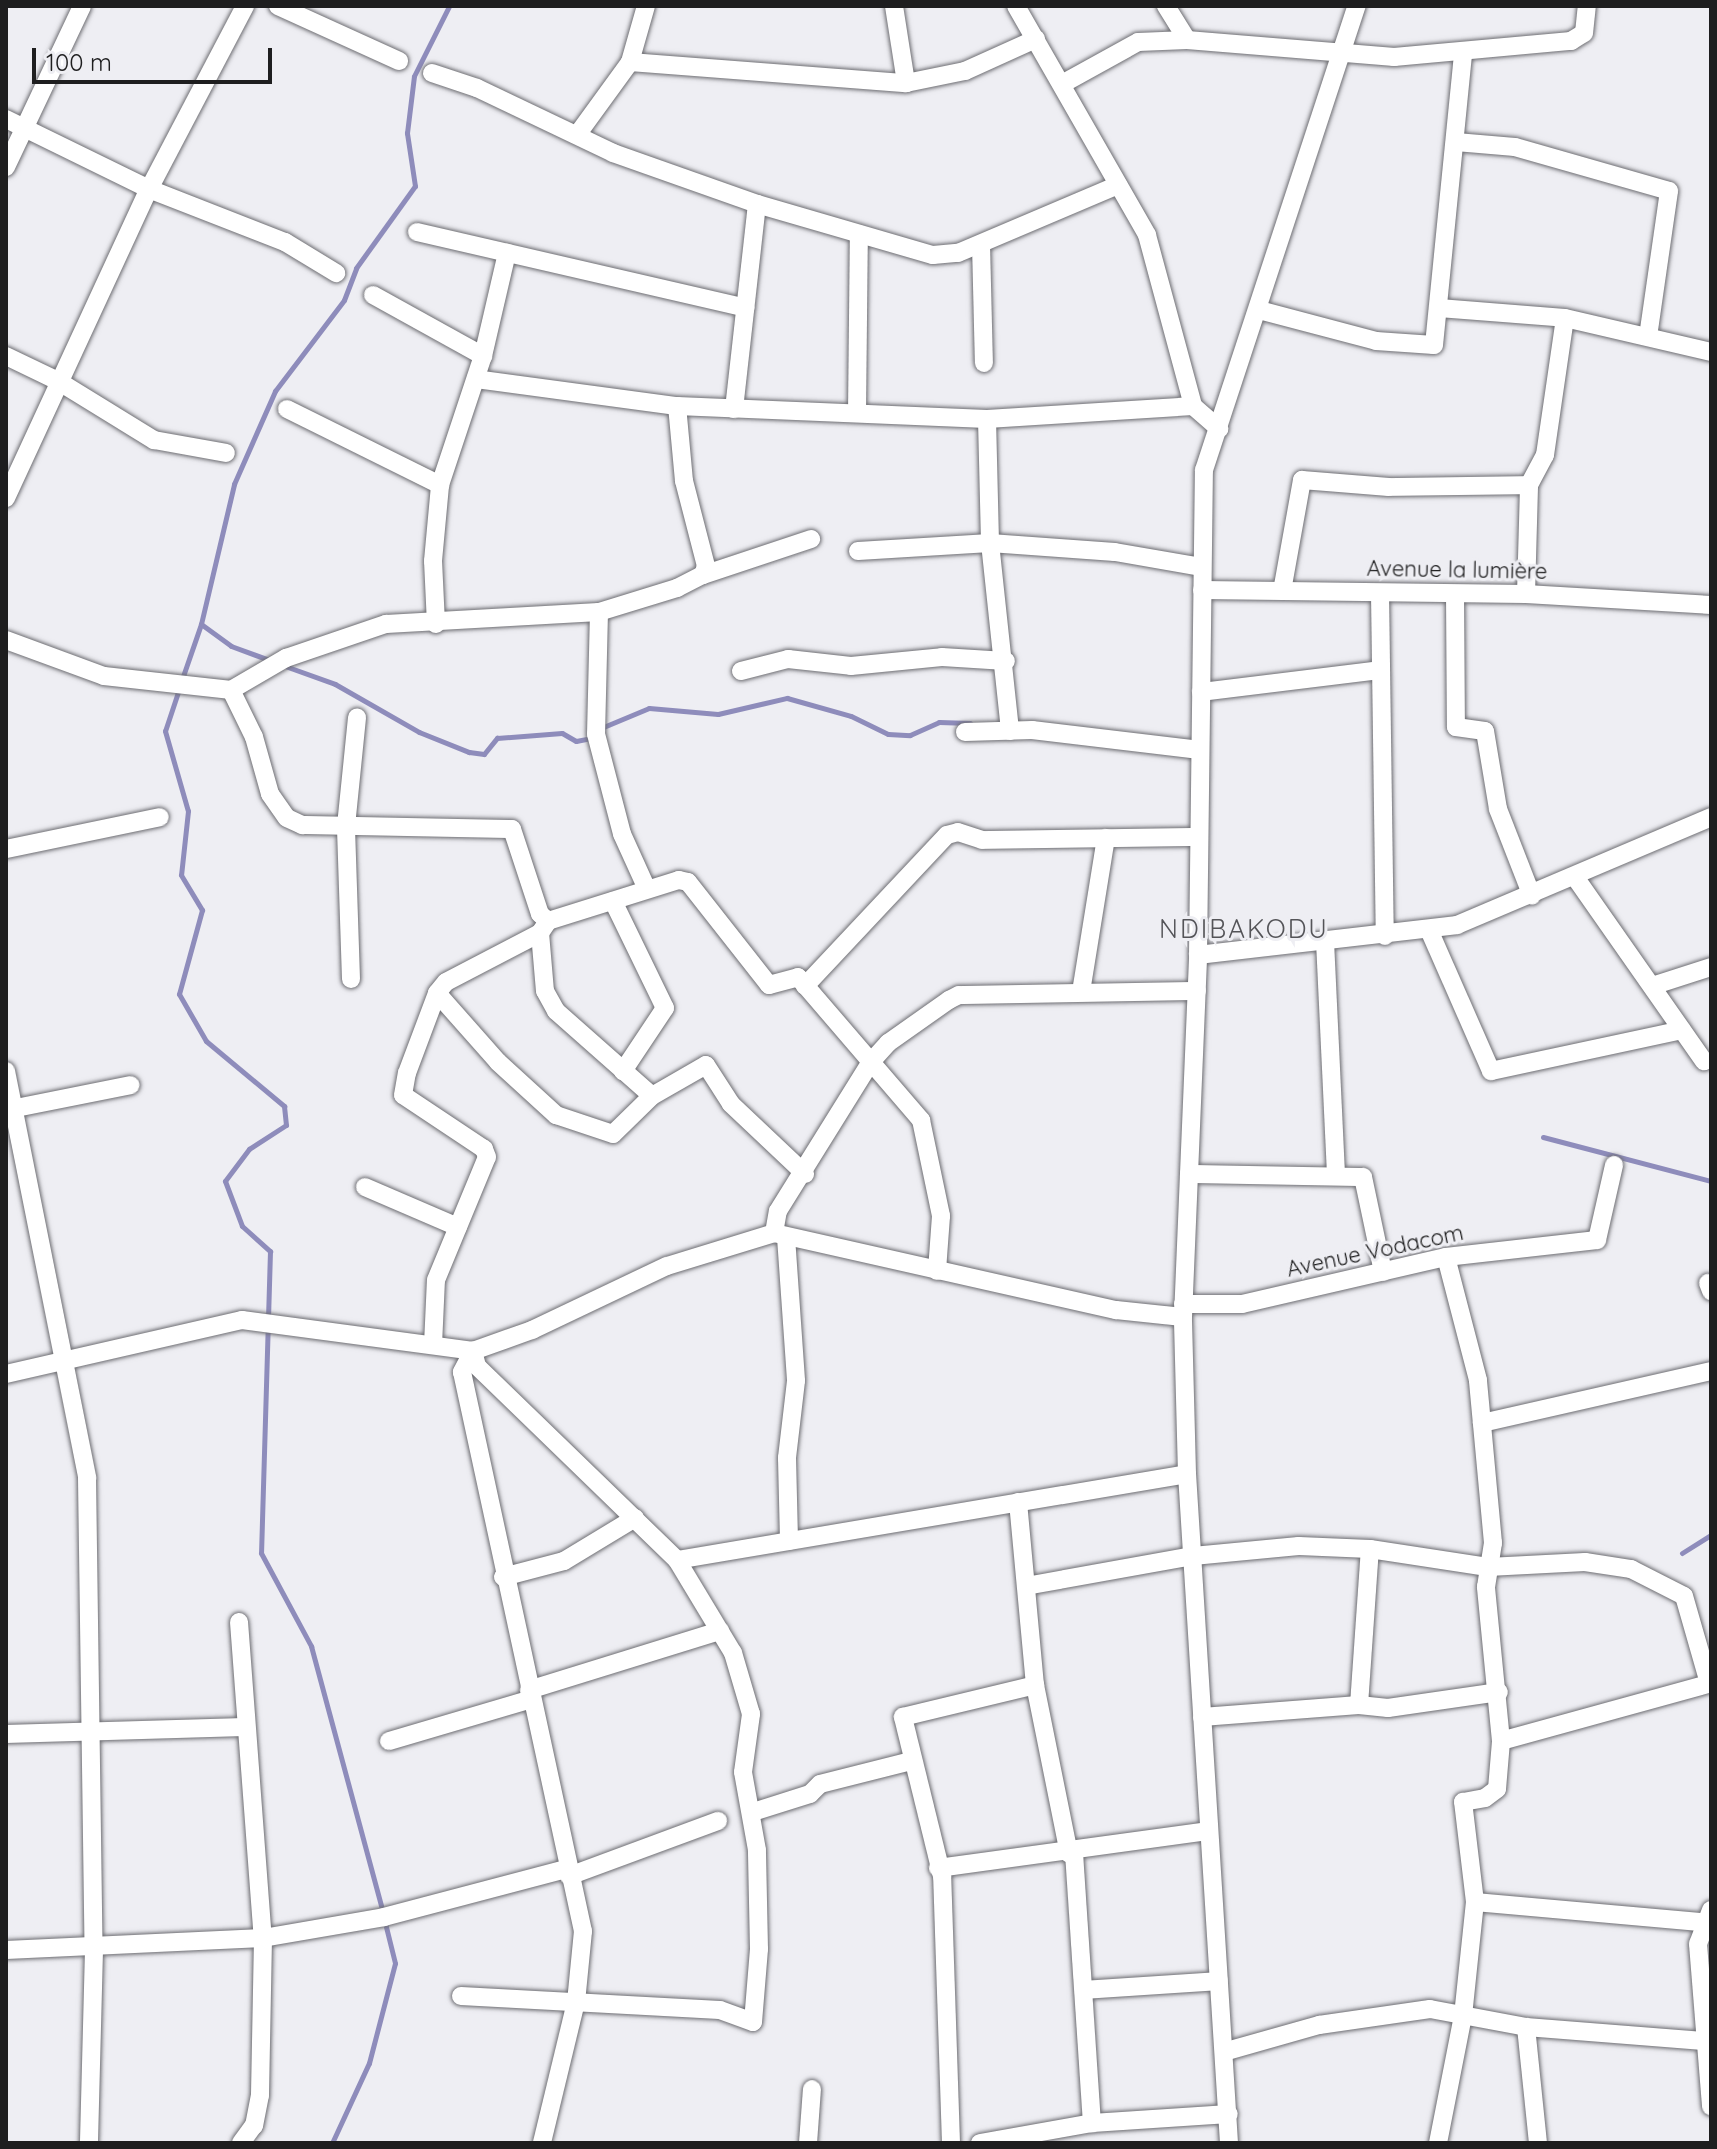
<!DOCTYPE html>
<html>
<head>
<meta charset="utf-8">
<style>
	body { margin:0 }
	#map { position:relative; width:1717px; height:2149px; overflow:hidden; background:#eeeef3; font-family:Quicksand,sans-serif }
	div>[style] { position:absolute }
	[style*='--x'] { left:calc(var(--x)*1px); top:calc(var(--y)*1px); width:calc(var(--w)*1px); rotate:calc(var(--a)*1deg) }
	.stream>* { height:5px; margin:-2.5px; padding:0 2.5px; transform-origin:2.5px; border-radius:2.5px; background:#8e8cbb }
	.roads { filter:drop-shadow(0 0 2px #6d6d72) drop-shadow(0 0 2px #6d6d72) }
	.minor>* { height:18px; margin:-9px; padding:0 9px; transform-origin:9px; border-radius:9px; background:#fff }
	span { translate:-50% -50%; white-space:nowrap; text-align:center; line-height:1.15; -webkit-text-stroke:6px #eeeef3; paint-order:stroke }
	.street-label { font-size:22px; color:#1e1e1f }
	.quarter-label { font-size:26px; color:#545458; letter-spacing:2px }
	.frame { position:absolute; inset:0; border:8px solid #1e1e1f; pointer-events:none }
	.scale { position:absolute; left:32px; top:48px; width:240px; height:36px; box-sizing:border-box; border:4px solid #1e1e1f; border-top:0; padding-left:10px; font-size:24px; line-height:28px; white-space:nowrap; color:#1e1e1f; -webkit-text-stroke:6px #eeeef3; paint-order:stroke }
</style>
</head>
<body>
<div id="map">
	<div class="stream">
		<div style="--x:201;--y:624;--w:37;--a:36"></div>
		<div style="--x:231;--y:646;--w:44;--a:20.1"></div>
		<div style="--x:285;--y:666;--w:53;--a:19.8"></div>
		<div style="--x:335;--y:684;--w:97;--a:29.7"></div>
		<div style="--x:419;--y:732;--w:54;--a:21.8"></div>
		<div style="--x:469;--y:752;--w:15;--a:8"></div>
		<div style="--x:484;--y:754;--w:21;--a:-51"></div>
		<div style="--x:497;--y:738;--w:65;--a:-4.4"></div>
		<div style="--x:562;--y:733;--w:16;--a:30"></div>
		<div style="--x:576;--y:741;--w:15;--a:-11"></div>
		<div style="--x:182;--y:679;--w:58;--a:-70.9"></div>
		<div style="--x:201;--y:624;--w:144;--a:-76.7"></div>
		<div style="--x:234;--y:484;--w:102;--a:-66.2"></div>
		<div style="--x:275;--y:391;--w:114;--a:-52.8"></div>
		<div style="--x:344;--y:300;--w:34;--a:-69"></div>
		<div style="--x:356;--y:268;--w:101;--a:-54.3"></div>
		<div style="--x:415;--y:186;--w:54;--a:-98.6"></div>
		<div style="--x:407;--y:133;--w:57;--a:-83"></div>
		<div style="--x:414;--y:76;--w:78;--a:-63.4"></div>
		<div style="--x:179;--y:689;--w:44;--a:108.4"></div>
		<div style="--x:165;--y:731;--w:83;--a:74"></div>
		<div style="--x:188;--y:811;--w:64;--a:96.2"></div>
		<div style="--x:181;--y:875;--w:41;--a:59"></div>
		<div style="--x:202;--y:910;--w:87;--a:105.3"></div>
		<div style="--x:179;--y:994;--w:54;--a:60.1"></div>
		<div style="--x:206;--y:1041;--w:102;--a:39.8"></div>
		<div style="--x:284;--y:1106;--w:19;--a:84"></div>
		<div style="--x:286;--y:1125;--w:44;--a:147"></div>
		<div style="--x:249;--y:1149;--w:40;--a:127"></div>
		<div style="--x:225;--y:1181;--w:48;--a:69.3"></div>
		<div style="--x:242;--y:1226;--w:38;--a:42"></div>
		<div style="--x:270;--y:1251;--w:302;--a:91.7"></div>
		<div style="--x:261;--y:1553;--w:106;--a:61.7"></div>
		<div style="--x:311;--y:1646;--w:277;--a:74.9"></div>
		<div style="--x:601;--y:728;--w:52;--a:-22.6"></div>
		<div style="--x:649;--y:708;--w:69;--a:5"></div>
		<div style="--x:718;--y:714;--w:71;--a:-13.1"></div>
		<div style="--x:787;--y:698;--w:66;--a:15.7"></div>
		<div style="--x:851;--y:716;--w:41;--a:25.9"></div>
		<div style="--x:888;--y:734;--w:22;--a:3"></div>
		<div style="--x:910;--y:735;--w:32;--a:-24"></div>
		<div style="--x:939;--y:722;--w:31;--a:2"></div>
		<div style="--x:1543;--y:1137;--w:174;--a:14.7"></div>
		<div style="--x:1682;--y:1553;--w:34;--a:-32"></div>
		<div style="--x:332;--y:2143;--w:88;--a:-65.2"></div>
		<div style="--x:369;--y:2063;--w:103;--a:-75.4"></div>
		<div style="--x:395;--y:1963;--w:41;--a:-104"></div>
	</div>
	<div class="roads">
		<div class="minor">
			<div style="--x:278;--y:6;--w:133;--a:24.4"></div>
			<div style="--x:894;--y:6;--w:78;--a:81.1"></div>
			<div style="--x:1016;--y:6;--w:264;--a:60.2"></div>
			<div style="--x:1147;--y:235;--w:177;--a:74.9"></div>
			<div style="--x:1193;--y:406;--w:35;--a:41"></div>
			<div style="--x:1166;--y:6;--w:40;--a:58"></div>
			<div style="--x:630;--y:62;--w:277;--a:4.4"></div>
			<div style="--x:906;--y:83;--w:60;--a:-11.5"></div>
			<div style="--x:965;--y:71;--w:78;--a:-24.3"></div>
			<div style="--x:432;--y:73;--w:47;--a:18.4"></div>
			<div style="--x:477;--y:88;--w:151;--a:25.5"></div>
			<div style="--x:613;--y:153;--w:153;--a:19.5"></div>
			<div style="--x:757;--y:204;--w:183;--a:16.2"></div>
			<div style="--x:933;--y:255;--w:25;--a:-5"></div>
			<div style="--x:958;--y:253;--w:174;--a:-23"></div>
			<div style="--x:1062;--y:84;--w:87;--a:-28.9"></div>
			<div style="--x:1138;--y:42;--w:49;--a:-2.3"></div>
			<div style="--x:1187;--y:40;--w:208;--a:4.7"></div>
			<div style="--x:1394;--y:57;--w:178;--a:-5.2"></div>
			<div style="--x:1571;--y:41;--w:15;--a:-32"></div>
			<div style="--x:1584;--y:33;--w:27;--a:-84"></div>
			<div style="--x:6;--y:119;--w:159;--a:26.1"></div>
			<div style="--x:149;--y:189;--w:146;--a:21.3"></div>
			<div style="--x:285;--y:242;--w:60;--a:31.3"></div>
			<div style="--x:577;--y:135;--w:90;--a:-54"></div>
			<div style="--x:630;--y:62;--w:58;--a:-74.1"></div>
			<div style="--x:1456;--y:142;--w:59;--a:4.8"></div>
			<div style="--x:1515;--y:147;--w:160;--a:15.9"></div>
			<div style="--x:1669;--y:191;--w:147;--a:98.2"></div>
			<div style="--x:6;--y:167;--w:178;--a:-64.7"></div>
			<div style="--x:417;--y:232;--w:337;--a:13"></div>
			<div style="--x:981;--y:244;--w:119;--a:88.6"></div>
			<div style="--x:373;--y:295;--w:126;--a:29"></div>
			<div style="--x:1439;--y:308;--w:126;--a:4.5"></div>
			<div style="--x:1565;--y:318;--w:150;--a:13.1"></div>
			<div style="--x:1259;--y:310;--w:121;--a:14.8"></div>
			<div style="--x:1376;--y:341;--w:58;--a:3.9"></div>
			<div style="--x:1434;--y:345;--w:293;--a:-84.3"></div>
			<div style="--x:6;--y:356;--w:58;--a:25.7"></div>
			<div style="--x:58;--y:381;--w:113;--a:31.6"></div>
			<div style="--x:154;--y:440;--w:73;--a:10.2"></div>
			<div style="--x:476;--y:379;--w:203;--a:7.7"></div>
			<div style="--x:677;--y:406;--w:310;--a:2.4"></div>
			<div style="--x:987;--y:419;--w:206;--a:-3.6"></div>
			<div style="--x:287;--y:409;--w:171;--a:26.4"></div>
			<div style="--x:734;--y:409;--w:206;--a:-83.6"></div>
			<div style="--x:857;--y:413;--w:179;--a:-89.4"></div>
			<div style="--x:987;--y:419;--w:124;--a:88.6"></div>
			<div style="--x:990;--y:543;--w:189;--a:83.9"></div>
			<div style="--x:6;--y:498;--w:340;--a:-65.2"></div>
			<div style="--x:149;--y:189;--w:207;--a:-62.3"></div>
			<div style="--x:858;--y:551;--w:132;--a:-3.5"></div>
			<div style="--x:990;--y:543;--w:125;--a:4.1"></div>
			<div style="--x:1115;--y:552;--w:87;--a:9.9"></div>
			<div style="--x:703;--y:575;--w:114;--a:-18.4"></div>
			<div style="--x:1202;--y:590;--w:324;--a:0.7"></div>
			<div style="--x:1526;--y:594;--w:185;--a:3.4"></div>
			<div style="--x:1282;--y:591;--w:113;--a:-79.8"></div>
			<div style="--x:1302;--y:480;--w:87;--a:4.6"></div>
			<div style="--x:1389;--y:487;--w:140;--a:-0.8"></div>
			<div style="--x:1380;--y:593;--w:343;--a:89.2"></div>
			<div style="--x:1455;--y:594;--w:133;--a:89.6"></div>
			<div style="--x:1456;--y:727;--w:29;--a:8"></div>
			<div style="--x:1485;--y:731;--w:79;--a:80.5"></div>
			<div style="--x:1498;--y:809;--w:93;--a:68.7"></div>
			<div style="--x:1526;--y:594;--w:109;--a:-88.4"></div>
			<div style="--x:1529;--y:485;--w:34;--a:-62"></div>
			<div style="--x:1545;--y:455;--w:138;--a:-81.7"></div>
			<div style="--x:599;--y:612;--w:122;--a:91.4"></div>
			<div style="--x:596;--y:734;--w:103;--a:75.4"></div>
			<div style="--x:622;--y:834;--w:60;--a:65.6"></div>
			<div style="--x:436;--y:624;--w:63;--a:-92.7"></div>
			<div style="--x:433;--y:561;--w:76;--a:-84.7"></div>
			<div style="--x:440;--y:485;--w:136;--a:-71.6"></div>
			<div style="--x:483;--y:356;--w:106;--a:-76.9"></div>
			<div style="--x:6;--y:640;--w:104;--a:20.2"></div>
			<div style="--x:104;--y:676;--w:128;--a:6.3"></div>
			<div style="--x:231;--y:690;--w:64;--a:-30.2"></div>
			<div style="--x:286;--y:658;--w:106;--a:-18.8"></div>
			<div style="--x:386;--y:624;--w:213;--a:-3.2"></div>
			<div style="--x:599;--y:612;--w:82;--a:-17.1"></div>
			<div style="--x:677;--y:588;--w:29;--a:-27"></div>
			<div style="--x:703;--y:575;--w:9;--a:-72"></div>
			<div style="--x:706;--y:566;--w:88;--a:-104.5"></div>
			<div style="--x:684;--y:481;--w:75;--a:-95.3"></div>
			<div style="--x:741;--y:671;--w:49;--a:-14.3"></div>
			<div style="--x:788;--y:659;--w:63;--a:6.3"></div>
			<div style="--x:851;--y:666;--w:91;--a:-5.6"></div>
			<div style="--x:942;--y:657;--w:64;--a:3.6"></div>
			<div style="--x:231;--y:690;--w:52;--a:63.9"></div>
			<div style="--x:254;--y:737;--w:59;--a:74.3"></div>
			<div style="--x:270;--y:794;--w:29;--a:55"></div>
			<div style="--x:287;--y:818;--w:17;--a:25"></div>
			<div style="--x:302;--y:825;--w:210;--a:1.1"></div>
			<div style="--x:512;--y:829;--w:89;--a:71.8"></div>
			<div style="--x:540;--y:914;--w:11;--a:41"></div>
			<div style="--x:548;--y:921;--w:137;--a:-17.4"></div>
			<div style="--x:679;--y:880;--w:9;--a:13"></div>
			<div style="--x:688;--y:882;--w:131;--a:51.8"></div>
			<div style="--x:769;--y:985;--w:30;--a:-15"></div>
			<div style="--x:798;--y:977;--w:189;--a:49.3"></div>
			<div style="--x:921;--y:1120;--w:98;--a:78.2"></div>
			<div style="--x:941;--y:1216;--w:55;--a:94.2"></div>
			<div style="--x:1201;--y:692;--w:181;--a:-7"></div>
			<div style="--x:965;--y:732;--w:67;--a:-1.7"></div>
			<div style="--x:1032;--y:730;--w:169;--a:6.8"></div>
			<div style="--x:6;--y:849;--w:157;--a:-11.7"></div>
			<div style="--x:1575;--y:877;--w:225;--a:55"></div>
			<div style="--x:613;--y:901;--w:119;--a:64.1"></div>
			<div style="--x:665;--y:1008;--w:76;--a:123.7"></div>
			<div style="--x:1430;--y:932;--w:152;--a:66.3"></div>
			<div style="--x:1491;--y:1071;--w:195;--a:-12.1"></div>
			<div style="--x:540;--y:933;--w:58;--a:85.1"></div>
			<div style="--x:545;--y:991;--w:23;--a:61"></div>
			<div style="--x:556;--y:1011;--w:128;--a:41.5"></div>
			<div style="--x:652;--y:1096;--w:62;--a:-29.9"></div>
			<div style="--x:706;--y:1065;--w:46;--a:57.3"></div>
			<div style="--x:731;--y:1104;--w:102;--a:43.4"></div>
			<div style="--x:1325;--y:941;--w:235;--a:87.3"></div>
			<div style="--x:1198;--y:955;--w:261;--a:-6.6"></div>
			<div style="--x:1457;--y:925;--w:276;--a:-23"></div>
			<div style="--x:351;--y:979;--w:153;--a:-91.9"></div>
			<div style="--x:346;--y:826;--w:109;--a:-84.2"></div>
			<div style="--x:805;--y:986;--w:207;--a:-46.8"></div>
			<div style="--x:947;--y:835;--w:11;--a:-15"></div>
			<div style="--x:958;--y:832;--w:25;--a:18"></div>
			<div style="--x:982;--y:840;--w:217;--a:-0.8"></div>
			<div style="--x:1652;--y:986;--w:62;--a:-17.9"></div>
			<div style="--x:1081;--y:992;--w:156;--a:-80.8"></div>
			<div style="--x:437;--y:993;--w:92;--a:48.5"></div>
			<div style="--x:498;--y:1062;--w:79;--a:42.4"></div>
			<div style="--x:556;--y:1115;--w:60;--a:18.4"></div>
			<div style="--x:613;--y:1134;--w:54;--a:-44.3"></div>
			<div style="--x:6;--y:1071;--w:415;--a:78.7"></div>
			<div style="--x:87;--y:1478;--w:472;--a:89.2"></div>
			<div style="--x:94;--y:1950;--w:193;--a:91.5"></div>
			<div style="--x:6;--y:1110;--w:127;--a:-11.3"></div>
			<div style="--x:1189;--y:1174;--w:174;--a:1"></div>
			<div style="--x:1363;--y:1177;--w:97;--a:78.1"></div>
			<div style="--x:365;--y:1187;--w:101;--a:23.3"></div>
			<div style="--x:774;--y:1233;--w:22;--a:-80"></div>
			<div style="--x:778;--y:1211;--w:174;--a:-58.1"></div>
			<div style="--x:870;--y:1063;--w:27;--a:-48"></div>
			<div style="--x:888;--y:1043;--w:75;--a:-35.2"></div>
			<div style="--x:949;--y:1000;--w:11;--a:-27"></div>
			<div style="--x:959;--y:995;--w:238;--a:-1"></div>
			<div style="--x:786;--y:1237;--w:144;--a:86"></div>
			<div style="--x:796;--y:1381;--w:78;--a:96.7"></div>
			<div style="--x:787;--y:1458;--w:83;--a:88.6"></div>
			<div style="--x:1708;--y:1283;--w:9;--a:69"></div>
			<div style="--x:1183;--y:1304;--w:59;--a:0"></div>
			<div style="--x:1242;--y:1304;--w:209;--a:-13"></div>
			<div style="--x:1446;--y:1257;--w:152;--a:-6.4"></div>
			<div style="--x:1597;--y:1240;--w:77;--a:-77.2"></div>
			<div style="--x:433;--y:1345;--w:65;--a:-87.4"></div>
			<div style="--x:436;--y:1280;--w:133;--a:-67.5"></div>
			<div style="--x:487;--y:1157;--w:9;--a:-111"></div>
			<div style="--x:484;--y:1149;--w:97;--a:-146.3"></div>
			<div style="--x:403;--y:1095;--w:22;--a:-80"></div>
			<div style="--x:407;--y:1073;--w:85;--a:-69.4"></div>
			<div style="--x:437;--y:993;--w:14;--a:-51"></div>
			<div style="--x:446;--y:982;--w:106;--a:-27.5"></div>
			<div style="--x:540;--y:933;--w:14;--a:-56"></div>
			<div style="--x:473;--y:1351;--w:24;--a:118"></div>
			<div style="--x:462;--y:1372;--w:572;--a:77.79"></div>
			<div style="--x:583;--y:1931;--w:71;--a:95.6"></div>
			<div style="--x:576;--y:2002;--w:145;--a:103.6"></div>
			<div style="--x:6;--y:1374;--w:242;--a:-12.9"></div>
			<div style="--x:242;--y:1320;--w:233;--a:7.6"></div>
			<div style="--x:473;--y:1351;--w:63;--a:-19.6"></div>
			<div style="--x:532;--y:1330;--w:149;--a:-25.4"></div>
			<div style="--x:667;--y:1266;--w:112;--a:-17.1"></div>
			<div style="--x:774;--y:1233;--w:351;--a:12.7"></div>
			<div style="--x:1116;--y:1310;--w:67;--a:6"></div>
			<div style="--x:1482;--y:1423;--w:235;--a:-12.8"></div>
			<div style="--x:1018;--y:1502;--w:184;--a:84.7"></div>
			<div style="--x:1035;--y:1685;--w:172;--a:78.6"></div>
			<div style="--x:677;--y:1560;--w:517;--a:-9.57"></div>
			<div style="--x:503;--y:1577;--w:63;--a:-14.7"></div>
			<div style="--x:564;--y:1561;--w:83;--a:-31.2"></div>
			<div style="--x:1026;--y:1586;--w:170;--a:-10.2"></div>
			<div style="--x:1193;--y:1556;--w:106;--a:-5.4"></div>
			<div style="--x:1299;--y:1546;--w:71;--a:2.4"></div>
			<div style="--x:1370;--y:1549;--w:119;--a:8.7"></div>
			<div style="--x:1488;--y:1567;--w:97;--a:-3"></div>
			<div style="--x:1585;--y:1562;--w:47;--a:8.7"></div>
			<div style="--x:1631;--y:1569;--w:59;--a:27"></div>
			<div style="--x:1684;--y:1596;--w:91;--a:74"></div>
			<div style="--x:239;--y:1622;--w:317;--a:85.7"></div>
			<div style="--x:263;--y:1938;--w:157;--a:91.1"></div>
			<div style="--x:260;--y:2095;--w:31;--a:101"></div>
			<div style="--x:254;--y:2125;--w:22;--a:126"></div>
			<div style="--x:529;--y:1690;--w:200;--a:-17.2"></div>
			<div style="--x:1359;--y:1705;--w:156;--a:-86"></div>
			<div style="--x:1202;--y:1717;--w:157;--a:-4.4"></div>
			<div style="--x:1359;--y:1705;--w:29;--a:6"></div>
			<div style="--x:1388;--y:1708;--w:112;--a:-8.2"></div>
			<div style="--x:6;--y:1734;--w:238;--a:-1.7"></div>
			<div style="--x:389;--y:1741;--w:149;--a:-16.4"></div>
			<div style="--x:1501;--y:1741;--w:218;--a:-15.4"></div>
			<div style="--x:753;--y:1812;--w:60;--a:-17.5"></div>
			<div style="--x:810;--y:1794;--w:14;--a:-45"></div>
			<div style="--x:820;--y:1784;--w:94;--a:-14.2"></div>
			<div style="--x:1074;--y:1853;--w:271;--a:86.2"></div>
			<div style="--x:938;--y:1868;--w:272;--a:-7.8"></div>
			<div style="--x:569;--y:1876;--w:159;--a:-20.3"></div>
			<div style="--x:1475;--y:1902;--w:237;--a:5.1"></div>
			<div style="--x:1711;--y:1910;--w:36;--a:111"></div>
			<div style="--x:1698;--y:1944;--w:163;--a:85.4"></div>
			<div style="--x:6;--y:1950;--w:257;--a:-2.7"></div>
			<div style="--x:263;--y:1938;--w:123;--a:-9.8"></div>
			<div style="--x:384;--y:1917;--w:188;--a:-14.8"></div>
			<div style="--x:1084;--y:1990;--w:135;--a:-3.8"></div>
			<div style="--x:461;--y:1996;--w:259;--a:3.1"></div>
			<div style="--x:720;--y:2010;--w:35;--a:20"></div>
			<div style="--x:753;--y:2022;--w:73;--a:-85.3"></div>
			<div style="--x:759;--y:1949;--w:99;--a:-91.2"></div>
			<div style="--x:757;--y:1850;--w:79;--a:-100.2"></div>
			<div style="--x:743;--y:1772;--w:59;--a:-82.1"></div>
			<div style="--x:751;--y:1714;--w:64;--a:-106.4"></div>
			<div style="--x:733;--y:1653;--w:109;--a:-121.1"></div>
			<div style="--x:677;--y:1560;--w:279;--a:-135.9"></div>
			<div style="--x:477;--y:1366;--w:16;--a:-105"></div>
			<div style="--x:1526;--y:2027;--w:117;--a:84.1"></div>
			<div style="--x:1227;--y:2051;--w:96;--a:-15.8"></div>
			<div style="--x:1319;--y:2025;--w:112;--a:-8.2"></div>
			<div style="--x:1430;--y:2009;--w:98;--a:10.6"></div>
			<div style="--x:1526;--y:2027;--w:178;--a:4.5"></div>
			<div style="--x:808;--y:2143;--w:54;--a:-85.8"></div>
			<div style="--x:951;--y:2143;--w:267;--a:-91.9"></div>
			<div style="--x:942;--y:1876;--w:164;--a:-103.8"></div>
			<div style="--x:903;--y:1717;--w:136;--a:-13.6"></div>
			<div style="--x:980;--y:2143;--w:114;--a:-10.1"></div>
			<div style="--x:1092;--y:2123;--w:137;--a:-3.8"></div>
			<div style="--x:1229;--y:2143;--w:670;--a:-93.59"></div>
			<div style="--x:1187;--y:1474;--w:157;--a:-91.5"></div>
			<div style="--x:1183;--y:1317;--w:362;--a:-87.6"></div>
			<div style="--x:1198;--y:955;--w:485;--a:-89.3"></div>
			<div style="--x:1204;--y:470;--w:489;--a:-71.8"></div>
			<div style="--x:1438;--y:2143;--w:129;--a:-78.9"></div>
			<div style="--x:1463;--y:2016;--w:115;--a:-84"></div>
			<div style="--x:1475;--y:1902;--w:101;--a:-96.8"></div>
			<div style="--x:1463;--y:1802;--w:22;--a:-10"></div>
			<div style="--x:1485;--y:1798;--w:15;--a:-37"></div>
			<div style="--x:1497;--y:1789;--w:48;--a:-85.2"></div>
			<div style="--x:1501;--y:1741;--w:155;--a:-95.6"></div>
			<div style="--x:1486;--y:1587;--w:45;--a:-81"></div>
			<div style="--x:1493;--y:1543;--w:164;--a:-95.3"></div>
			<div style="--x:1478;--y:1380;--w:127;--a:-104.6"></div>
		</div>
	</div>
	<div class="street-label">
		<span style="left:1457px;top:570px;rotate:1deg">Avenue la lumière</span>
		<span style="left:1375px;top:1251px;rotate:-12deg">Avenue Vodacom</span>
	</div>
	<div class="quarter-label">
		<span style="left:1244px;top:929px">NDIBAKODU</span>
	</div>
	<div class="frame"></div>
	<div class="scale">100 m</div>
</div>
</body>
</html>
